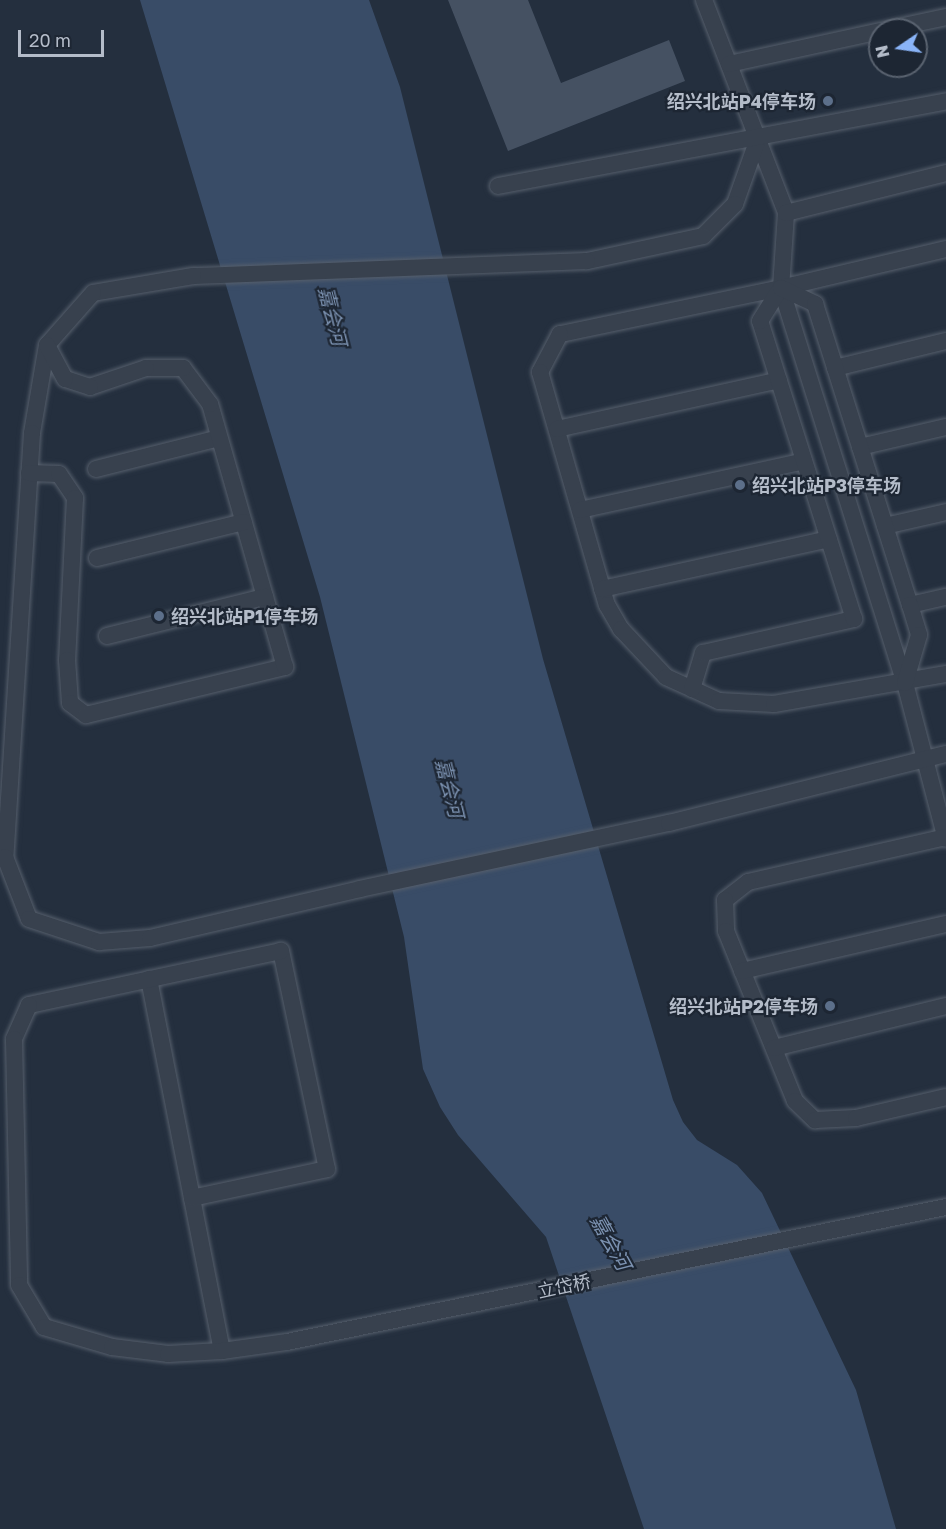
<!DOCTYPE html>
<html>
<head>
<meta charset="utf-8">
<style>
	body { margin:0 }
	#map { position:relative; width:946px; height:1529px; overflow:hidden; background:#242f3e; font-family:"Golos Text","Noto Sans SC",sans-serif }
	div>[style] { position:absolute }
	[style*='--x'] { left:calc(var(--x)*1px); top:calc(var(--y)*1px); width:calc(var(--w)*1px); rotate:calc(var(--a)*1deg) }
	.water>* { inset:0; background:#394c67 }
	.building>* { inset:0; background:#455162 }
	.roads { filter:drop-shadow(0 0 2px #565f6c) drop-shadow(0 0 2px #565f6c) }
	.lane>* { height:16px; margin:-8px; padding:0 8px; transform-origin:8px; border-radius:8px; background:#38414e }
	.dots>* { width:16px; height:16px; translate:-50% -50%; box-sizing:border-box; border:3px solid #1d2633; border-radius:50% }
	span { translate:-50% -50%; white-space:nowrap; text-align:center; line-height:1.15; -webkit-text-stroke:4.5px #1d2633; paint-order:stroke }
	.poi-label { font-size:18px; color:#b4bcc9; font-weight:700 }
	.right { translate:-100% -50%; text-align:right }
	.left { translate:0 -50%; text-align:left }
	.street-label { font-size:18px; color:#b4bcc9 }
	.water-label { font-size:20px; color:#7c92b1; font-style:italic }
	.north { position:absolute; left:868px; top:18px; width:60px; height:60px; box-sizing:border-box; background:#1d2633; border:2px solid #59626f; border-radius:50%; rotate:257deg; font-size:16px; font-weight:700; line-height:24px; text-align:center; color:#b4bcc9 }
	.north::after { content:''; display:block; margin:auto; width:21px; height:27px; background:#8ab4f8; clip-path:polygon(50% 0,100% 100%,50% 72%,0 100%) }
	.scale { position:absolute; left:18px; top:30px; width:86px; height:27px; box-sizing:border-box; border:3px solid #b4bcc9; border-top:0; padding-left:8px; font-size:18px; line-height:21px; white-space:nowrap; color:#b4bcc9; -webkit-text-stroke:4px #1d2633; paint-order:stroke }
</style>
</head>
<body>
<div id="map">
	<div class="water">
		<div style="clip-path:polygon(140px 0,369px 0,400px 87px,543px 659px,673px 1100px,683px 1122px,697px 1140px,737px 1165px,762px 1193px,856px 1390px,896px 1529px,644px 1529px,546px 1237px,458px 1135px,440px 1107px,423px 1069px,404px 937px,320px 597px)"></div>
	</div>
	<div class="building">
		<div style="clip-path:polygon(448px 0,528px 0,561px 83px,669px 40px,685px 81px,508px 151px)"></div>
	</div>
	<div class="roads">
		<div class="lane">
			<div style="--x:704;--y:0;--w:228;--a:68.9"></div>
			<div style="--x:786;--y:213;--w:75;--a:93.8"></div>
			<div style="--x:781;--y:288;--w:414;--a:72.6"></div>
			<div style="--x:905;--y:683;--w:161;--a:75.3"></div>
			<div style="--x:885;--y:30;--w:62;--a:-12"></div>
			<div style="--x:729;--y:64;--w:155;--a:-12.3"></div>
			<div style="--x:758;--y:139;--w:69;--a:109.5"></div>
			<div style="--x:735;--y:204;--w:45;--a:135"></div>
			<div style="--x:703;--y:236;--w:119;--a:167.8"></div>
			<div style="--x:587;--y:261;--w:394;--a:177.8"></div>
			<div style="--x:193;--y:276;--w:101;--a:170.4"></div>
			<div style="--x:93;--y:293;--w:69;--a:131.5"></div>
			<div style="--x:47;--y:345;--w:89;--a:99.7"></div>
			<div style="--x:32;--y:433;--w:425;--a:93.6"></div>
			<div style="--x:5;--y:857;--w:66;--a:68.8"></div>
			<div style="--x:29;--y:919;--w:74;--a:18.2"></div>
			<div style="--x:99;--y:942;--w:51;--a:-4.5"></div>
			<div style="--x:150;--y:938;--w:216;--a:-13.1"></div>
			<div style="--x:360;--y:889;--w:316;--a:-12.1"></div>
			<div style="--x:669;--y:823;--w:285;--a:-14"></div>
			<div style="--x:498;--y:186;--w:456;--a:-10.7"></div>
			<div style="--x:786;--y:213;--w:165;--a:-14"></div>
			<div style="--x:946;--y:249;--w:170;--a:166.7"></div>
			<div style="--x:781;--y:288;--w:226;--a:168.2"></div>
			<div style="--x:560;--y:334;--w:43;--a:117.8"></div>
			<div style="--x:540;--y:372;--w:242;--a:74"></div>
			<div style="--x:607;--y:605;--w:28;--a:60"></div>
			<div style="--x:621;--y:629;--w:66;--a:46.8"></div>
			<div style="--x:666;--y:677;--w:58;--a:24.4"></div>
			<div style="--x:719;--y:701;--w:55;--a:3.1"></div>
			<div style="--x:774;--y:704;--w:175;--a:-9.9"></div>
			<div style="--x:835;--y:368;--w:114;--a:-13.7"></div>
			<div style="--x:557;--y:429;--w:227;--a:-12.4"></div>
			<div style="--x:860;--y:447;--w:88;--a:-13.1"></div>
			<div style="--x:96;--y:469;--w:127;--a:-14.1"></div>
			<div style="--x:29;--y:473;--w:30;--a:2"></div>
			<div style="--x:59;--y:474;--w:29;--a:56"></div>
			<div style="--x:75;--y:498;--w:162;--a:92.8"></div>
			<div style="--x:67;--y:660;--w:43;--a:86"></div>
			<div style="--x:70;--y:703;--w:20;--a:37"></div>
			<div style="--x:86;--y:715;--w:205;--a:-13.6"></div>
			<div style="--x:285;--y:667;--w:273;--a:-105.9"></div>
			<div style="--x:210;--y:404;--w:45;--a:-126.9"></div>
			<div style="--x:183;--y:368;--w:37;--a:180"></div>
			<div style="--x:146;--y:368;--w:59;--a:161.3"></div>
			<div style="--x:90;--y:387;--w:26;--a:-162"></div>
			<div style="--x:65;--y:379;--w:38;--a:-118"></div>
			<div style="--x:580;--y:510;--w:229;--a:-12.3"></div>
			<div style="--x:885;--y:526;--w:63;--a:-12.9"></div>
			<div style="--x:97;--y:558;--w:151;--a:-13.8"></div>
			<div style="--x:602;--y:589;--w:232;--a:-12.4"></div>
			<div style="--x:910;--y:605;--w:37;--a:-13"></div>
			<div style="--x:107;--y:636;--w:163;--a:-13.9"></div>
			<div style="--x:692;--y:689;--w:38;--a:-73"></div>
			<div style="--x:703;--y:653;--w:155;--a:-12.7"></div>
			<div style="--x:854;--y:619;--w:312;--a:-107.5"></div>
			<div style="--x:760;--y:321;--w:39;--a:-58"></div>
			<div style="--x:781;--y:288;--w:38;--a:25"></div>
			<div style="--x:815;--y:304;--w:316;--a:72.5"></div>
			<div style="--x:910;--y:605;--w:31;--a:73"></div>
			<div style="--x:919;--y:635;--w:50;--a:106.3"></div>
			<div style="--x:946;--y:837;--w:203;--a:167.2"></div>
			<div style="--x:748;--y:882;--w:29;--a:142"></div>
			<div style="--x:725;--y:900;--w:31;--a:88"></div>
			<div style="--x:726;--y:931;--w:183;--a:67.9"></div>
			<div style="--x:795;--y:1101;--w:28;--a:44"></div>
			<div style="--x:815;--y:1120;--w:41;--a:-2.8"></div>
			<div style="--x:856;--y:1118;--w:92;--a:-13.1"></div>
			<div style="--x:742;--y:971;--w:209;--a:-13"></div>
			<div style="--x:149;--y:979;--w:379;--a:78.9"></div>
			<div style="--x:774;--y:1048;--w:177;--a:-13.7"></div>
			<div style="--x:192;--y:1198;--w:138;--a:-12.1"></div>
			<div style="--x:327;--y:1169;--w:223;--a:-101.9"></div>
			<div style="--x:281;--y:951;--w:258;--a:167.9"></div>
			<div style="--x:29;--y:1005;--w:37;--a:114"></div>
			<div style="--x:14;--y:1039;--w:246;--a:88.8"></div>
			<div style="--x:19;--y:1285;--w:49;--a:59.2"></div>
			<div style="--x:44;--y:1327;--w:71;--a:16.4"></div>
			<div style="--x:112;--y:1347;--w:56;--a:7.1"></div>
			<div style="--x:168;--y:1354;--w:54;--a:-3.2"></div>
			<div style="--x:222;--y:1351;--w:66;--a:-7.9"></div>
			<div style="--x:287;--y:1342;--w:673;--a:-11.58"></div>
		</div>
	</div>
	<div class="dots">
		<div style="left:828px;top:101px;background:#5c6f8a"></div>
		<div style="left:740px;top:485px;background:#5c6f8a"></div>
		<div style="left:159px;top:616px;background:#5c6f8a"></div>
		<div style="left:830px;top:1006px;background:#5c6f8a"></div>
	</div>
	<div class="poi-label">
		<span class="right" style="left:816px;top:101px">绍兴北站P4停车场</span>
		<span class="left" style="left:752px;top:485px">绍兴北站P3停车场</span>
		<span class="left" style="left:171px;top:616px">绍兴北站P1停车场</span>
		<span class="right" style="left:818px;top:1006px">绍兴北站P2停车场</span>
	</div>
	<div class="street-label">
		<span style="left:564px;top:1286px;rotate:-12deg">立岱桥</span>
	</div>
	<div class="water-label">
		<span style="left:333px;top:316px;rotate:76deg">嘉会河</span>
		<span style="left:450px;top:788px;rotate:76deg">嘉会河</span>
		<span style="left:611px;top:1242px;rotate:61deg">嘉会河</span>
	</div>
	<div class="north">N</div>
	<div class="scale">20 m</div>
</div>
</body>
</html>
